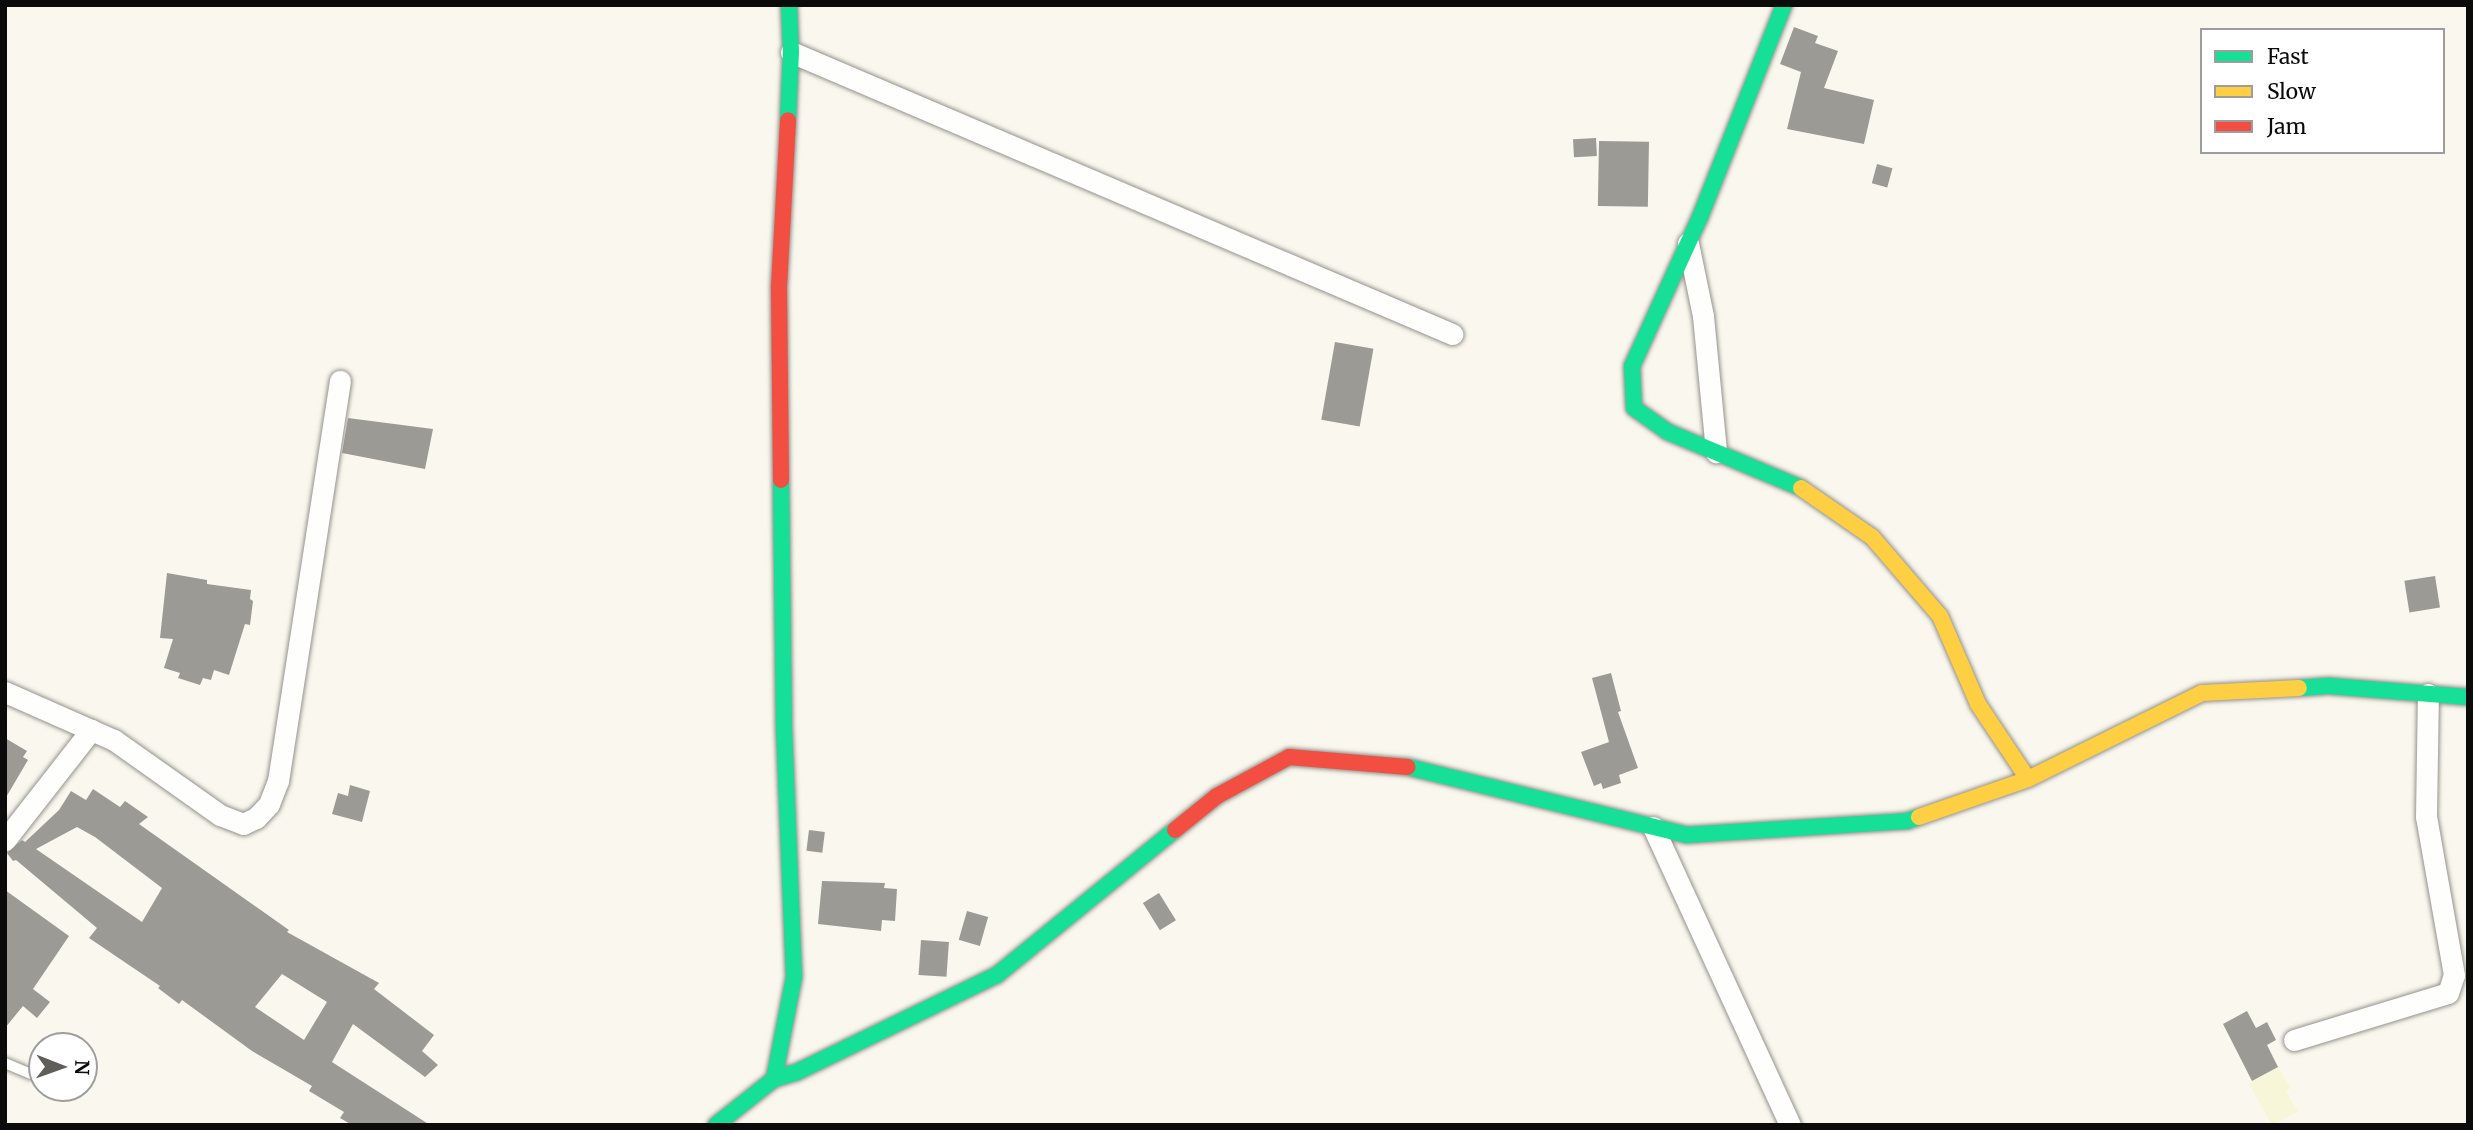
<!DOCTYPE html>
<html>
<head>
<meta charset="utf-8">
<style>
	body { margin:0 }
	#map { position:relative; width:2473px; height:1130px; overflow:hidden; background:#faf8ee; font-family:Merriweather,serif }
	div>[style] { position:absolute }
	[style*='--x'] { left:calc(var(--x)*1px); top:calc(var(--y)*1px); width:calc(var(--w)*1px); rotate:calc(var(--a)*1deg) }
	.farmland>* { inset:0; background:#f8f6d9 }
	.building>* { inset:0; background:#9c9a94; transform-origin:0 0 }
	.roads { filter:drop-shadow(0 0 2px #93928d) drop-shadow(0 0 2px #93928d) }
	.lane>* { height:10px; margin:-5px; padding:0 5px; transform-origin:5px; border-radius:5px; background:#fefefc }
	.street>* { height:21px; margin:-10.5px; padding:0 10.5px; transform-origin:10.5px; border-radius:10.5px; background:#fefefc }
	.fast>* { height:16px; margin:-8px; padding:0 8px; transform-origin:8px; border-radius:8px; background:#16e098 }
	.slow>* { height:16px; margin:-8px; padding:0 8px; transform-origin:8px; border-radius:8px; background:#ffcf43 }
	.jam>* { height:16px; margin:-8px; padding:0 8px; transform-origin:8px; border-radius:8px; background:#f24e42 }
	span { translate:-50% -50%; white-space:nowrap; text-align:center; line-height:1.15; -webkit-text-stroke:7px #fff; paint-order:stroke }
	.frame { position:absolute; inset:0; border:7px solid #0b0b0b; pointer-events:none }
	.legend { position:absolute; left:2200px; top:28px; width:245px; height:126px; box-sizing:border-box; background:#fff; border:2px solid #9d9d9d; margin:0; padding:9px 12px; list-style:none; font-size:21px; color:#0b0b0b }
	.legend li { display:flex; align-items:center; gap:14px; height:35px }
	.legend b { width:35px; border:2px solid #9d9d9d }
	.north { position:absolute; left:28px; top:1032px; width:70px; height:70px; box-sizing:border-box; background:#fff; border:2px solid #9d9d9d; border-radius:50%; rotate:91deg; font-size:19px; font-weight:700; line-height:28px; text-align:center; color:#0b0b0b }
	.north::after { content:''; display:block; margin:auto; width:24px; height:32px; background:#5f5e5a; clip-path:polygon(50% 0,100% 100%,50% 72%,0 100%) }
</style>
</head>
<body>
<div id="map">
	<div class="farmland">
		<div style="clip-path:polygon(2278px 1067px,2291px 1088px,2286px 1091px,2298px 1112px,2272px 1125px,2249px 1084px)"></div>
	</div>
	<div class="building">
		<div style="clip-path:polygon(1794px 27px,1818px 36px,1815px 43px,1838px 51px,1824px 88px,1874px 100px,1864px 144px,1787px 129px,1801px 72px,1780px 64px)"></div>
		<div style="left:1596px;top:138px;width:18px;height:23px;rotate:87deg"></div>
		<div style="left:1599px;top:141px;width:50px;height:65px;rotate:1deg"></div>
		<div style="left:1877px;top:164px;width:16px;height:20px;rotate:15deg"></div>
		<div style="left:1335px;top:342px;width:39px;height:79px;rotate:10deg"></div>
		<div style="clip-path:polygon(348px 418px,433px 429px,425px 469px,342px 453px)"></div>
		<div style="clip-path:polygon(167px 573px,207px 580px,207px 584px,251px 590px,250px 599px,253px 601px,250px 625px,245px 624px,229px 675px,214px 670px,211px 680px,203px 678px,200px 685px,178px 678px,180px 673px,164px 668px,173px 639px,160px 638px)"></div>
		<div style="left:2435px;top:576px;width:32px;height:31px;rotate:81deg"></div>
		<div style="clip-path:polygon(1611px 673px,1621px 711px,1618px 712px,1638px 768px,1619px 775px,1621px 783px,1603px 789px,1601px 783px,1594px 786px,1581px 752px,1609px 742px,1592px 678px)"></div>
		<div style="clip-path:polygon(5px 738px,27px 751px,23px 757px,28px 760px,5px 799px)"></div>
		<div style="clip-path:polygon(350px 785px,370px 791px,362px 822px,332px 814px,338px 793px,348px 796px)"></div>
		<div style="clip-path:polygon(evenodd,93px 789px,120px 807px,125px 801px,148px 817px,139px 824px,289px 930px,287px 932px,379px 983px,374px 989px,434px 1035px,422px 1051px,438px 1065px,425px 1077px,353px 1024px,332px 1062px,430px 1125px,352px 1125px,340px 1118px,344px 1112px,309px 1091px,312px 1086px,252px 1051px,182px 1000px,179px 1004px,158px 988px,160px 986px,89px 938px,97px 928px,16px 860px,13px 861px,7px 853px,22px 840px,25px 842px,59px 810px,71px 791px,86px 800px,93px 789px,77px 827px,95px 837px,162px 888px,142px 922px,36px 849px,77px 827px,93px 789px,282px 974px,327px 1002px,304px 1040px,255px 1007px,282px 974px)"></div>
		<div style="left:809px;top:830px;width:16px;height:21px;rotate:7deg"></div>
		<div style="clip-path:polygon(822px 881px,885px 883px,884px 888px,897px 889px,895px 921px,882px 920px,881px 931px,818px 924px)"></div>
		<div style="clip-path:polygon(5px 890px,69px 936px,33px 989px,50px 1002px,37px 1018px,23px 1006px,5px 1028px)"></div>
		<div style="left:1159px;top:893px;width:32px;height:19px;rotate:58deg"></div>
		<div style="left:967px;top:911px;width:22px;height:30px;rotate:16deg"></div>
		<div style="left:921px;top:940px;width:28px;height:35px;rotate:4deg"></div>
		<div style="clip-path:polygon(2247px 1011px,2256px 1028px,2267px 1022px,2276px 1040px,2267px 1045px,2278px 1067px,2252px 1081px,2223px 1024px)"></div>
	</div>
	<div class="roads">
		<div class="lane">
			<div style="--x:5;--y:1063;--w:28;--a:23"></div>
		</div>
		<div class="street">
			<div style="--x:791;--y:52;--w:719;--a:23.1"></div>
			<div style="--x:1688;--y:243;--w:75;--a:78.4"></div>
			<div style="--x:1703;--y:316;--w:137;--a:84.5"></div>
			<div style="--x:5;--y:692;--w:119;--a:23.8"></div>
			<div style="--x:114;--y:740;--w:130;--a:35.3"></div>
			<div style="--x:220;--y:815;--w:25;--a:21"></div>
			<div style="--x:243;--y:824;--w:14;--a:-25"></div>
			<div style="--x:256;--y:818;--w:19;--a:-47"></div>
			<div style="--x:269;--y:804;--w:25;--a:-69"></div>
			<div style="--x:278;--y:781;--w:405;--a:-81.2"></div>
			<div style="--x:1653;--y:827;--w:328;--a:65.3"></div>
			<div style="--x:5;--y:840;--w:140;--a:-52"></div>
			<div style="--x:2294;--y:1040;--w:161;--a:-17"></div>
			<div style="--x:2448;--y:993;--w:19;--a:-72"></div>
			<div style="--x:2454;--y:975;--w:160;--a:-100"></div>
			<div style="--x:2426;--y:817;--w:123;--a:-89.1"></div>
		</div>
		<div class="fast">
			<div style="--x:1784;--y:5;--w:228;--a:111.6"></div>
			<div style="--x:1700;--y:217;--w:164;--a:114.5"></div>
			<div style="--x:1632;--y:366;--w:42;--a:87.3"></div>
			<div style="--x:1634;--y:408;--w:42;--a:35.2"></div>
			<div style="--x:1668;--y:432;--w:144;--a:22.8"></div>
			<div style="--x:788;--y:120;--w:68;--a:-87.5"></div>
			<div style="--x:791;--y:52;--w:47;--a:-92.4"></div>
			<div style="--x:2299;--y:688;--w:31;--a:-4"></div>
			<div style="--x:2330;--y:686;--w:138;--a:4.6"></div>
			<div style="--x:1408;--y:767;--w:286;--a:13.7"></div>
			<div style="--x:1686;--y:835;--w:221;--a:-3.6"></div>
			<div style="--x:1907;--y:821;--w:13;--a:-18"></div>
			<div style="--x:774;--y:1079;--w:104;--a:-78.9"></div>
			<div style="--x:794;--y:977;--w:247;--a:-92.3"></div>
			<div style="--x:784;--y:730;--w:250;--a:-90.7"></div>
			<div style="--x:716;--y:1125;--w:74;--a:-38.4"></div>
			<div style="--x:774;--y:1079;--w:24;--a:-17"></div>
			<div style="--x:797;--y:1072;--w:222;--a:-25.9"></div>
			<div style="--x:997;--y:975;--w:230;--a:-39.2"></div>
		</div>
		<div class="slow">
			<div style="--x:1801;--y:488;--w:86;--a:34.6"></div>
			<div style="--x:1872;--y:537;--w:104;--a:49.3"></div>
			<div style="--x:1940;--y:616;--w:96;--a:66.6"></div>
			<div style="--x:1978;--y:704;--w:90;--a:56.3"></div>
			<div style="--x:1919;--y:817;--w:115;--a:-19.2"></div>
			<div style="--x:2028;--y:779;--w:194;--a:-26.3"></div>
			<div style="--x:2202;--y:693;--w:97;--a:-3"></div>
		</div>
		<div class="jam">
			<div style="--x:781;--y:480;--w:193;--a:-90.6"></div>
			<div style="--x:779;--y:287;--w:167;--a:-86.9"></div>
			<div style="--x:1175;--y:830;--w:54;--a:-39"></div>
			<div style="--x:1217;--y:796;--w:82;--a:-28.4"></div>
			<div style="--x:1289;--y:757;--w:119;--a:4.8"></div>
		</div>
	</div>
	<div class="frame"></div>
	<ul class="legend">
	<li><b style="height:9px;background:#16e098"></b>Fast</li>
	<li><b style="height:9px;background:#ffcf43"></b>Slow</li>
	<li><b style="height:9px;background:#f24e42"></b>Jam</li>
	</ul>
	<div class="north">N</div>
</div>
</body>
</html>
